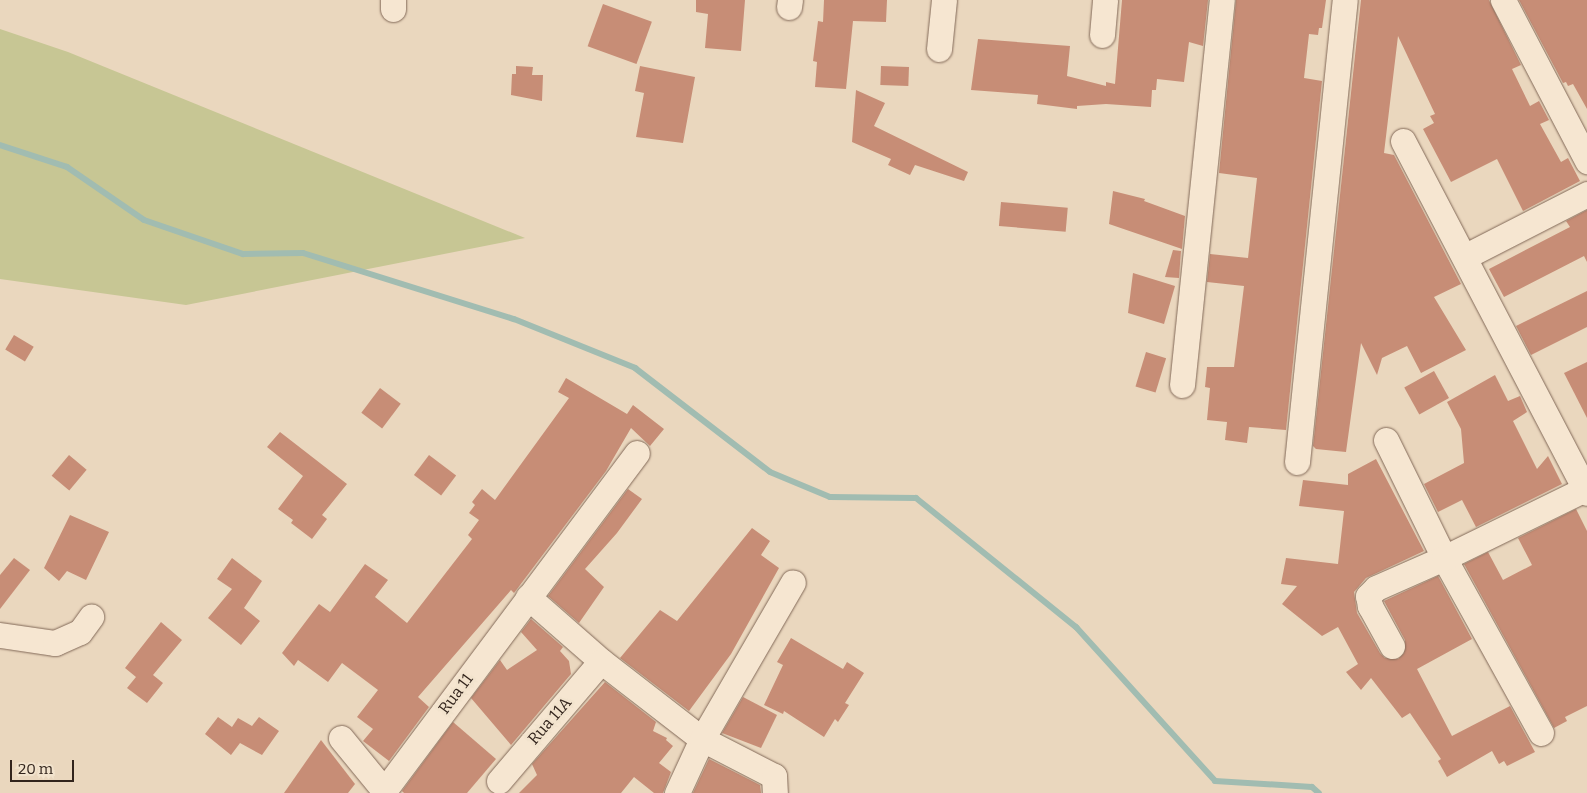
<!DOCTYPE html>
<html>
<head>
<meta charset="utf-8">
<style>
	body { margin:0 }
	#map { position:relative; width:1587px; height:793px; overflow:hidden; background:#ead7be; font-family:Bitter,serif }
	div>[style] { position:absolute }
	[style*='--x'] { left:calc(var(--x)*1px); top:calc(var(--y)*1px); width:calc(var(--w)*1px); rotate:calc(var(--a)*1deg) }
	.green>* { inset:0; background:#c7c694 }
	.stream>* { height:6px; margin:-3px; padding:0 3px; transform-origin:3px; border-radius:3px; background:#a1bcb1 }
	.building>* { inset:0; background:#c78d76; transform-origin:0 0 }
	.roads { filter:drop-shadow(0 0 1px #826958) drop-shadow(0 0 1px #826958) }
	.minor>* { height:25px; margin:-12.5px; padding:0 12.5px; transform-origin:12.5px; border-radius:12.5px; background:#f6e6d1 }
	span { translate:-50% -50%; white-space:nowrap; text-align:center; line-height:1.15; -webkit-text-stroke:4.5px #f2e3cd; paint-order:stroke }
	.street-label { font-size:16px; color:#32241c }
	.scale { position:absolute; left:10px; top:760px; width:64px; height:22px; box-sizing:border-box; border:2px solid #32241c; border-top:0; padding-left:6px; font-size:15px; line-height:18px; white-space:nowrap; color:#32241c; -webkit-text-stroke:4px #f2e3cd; paint-order:stroke }
</style>
</head>
<body>
<div id="map">
	<div class="green">
		<div style="clip-path:polygon(0 29px,68px 52px,525px 238px,186px 305px,0 279px)"></div>
	</div>
	<div class="stream">
		<div style="--x:0;--y:145;--w:71;--a:18.2"></div>
		<div style="--x:67;--y:167;--w:93;--a:34.5"></div>
		<div style="--x:144;--y:220;--w:105;--a:19"></div>
		<div style="--x:243;--y:254;--w:60;--a:-1"></div>
		<div style="--x:303;--y:253;--w:221;--a:17.4"></div>
		<div style="--x:514;--y:319;--w:131;--a:22"></div>
		<div style="--x:635;--y:368;--w:170;--a:37.6"></div>
		<div style="--x:770;--y:472;--w:65;--a:22.6"></div>
		<div style="--x:830;--y:497;--w:86;--a:0.7"></div>
		<div style="--x:916;--y:498;--w:206;--a:38.9"></div>
		<div style="--x:1076;--y:627;--w:207;--a:47.9"></div>
		<div style="--x:1215;--y:781;--w:97;--a:3.5"></div>
		<div style="--x:1312;--y:787;--w:9;--a:41"></div>
	</div>
	<div class="building">
		<div style="clip-path:polygon(696px 0,745px 0,741px 51px,705px 48px,708px 14px,696px 12px)"></div>
		<div style="clip-path:polygon(824px 0,887px 0,886px 22px,853px 21px,846px 89px,815px 87px,817px 62px,813px 61px,818px 21px,823px 22px)"></div>
		<div style="clip-path:polygon(1122px 0,1208px 0,1203px 46px,1189px 42px,1184px 82px,1157px 79px,1156px 90px,1152px 90px,1151px 107px,1106px 104px,1077px 106px,1077px 109px,1037px 104px,1038px 95px,971px 90px,978px 39px,1070px 46px,1067px 76px,1106px 86px,1106px 82px,1115px 84px)"></div>
		<div style="clip-path:polygon(1236px 0,1326px 0,1322px 28px,1319px 28px,1318px 35px,1309px 34px,1304px 78px,1322px 81px,1286px 430px,1249px 427px,1247px 443px,1225px 440px,1227px 422px,1207px 420px,1210px 388px,1205px 387px,1207px 367px,1234px 367px,1244px 286px,1207px 282px,1210px 254px,1248px 258px,1257px 178px,1219px 173px)"></div>
		<div style="clip-path:polygon(1361px 0,1489px 0,1521px 65px,1512px 69px,1530px 106px,1539px 101px,1549px 120px,1540px 124px,1561px 162px,1568px 158px,1580px 181px,1523px 211px,1497px 159px,1451px 182px,1423px 129px,1434px 123px,1430px 116px,1435px 114px,1398px 36px,1384px 153px,1394px 155px,1461px 284px,1434px 297px,1466px 350px,1421px 373px,1407px 346px,1382px 358px,1377px 375px,1361px 343px,1346px 452px,1316px 449px,1313px 446px)"></div>
		<div style="clip-path:polygon(1519px 0,1587px 0,1587px 109px,1573px 84px,1568px 86px,1566px 82px,1563px 83px)"></div>
		<div style="left:603px;top:4px;width:52px;height:45px;rotate:20deg"></div>
		<div style="clip-path:polygon(516px 66px,533px 67px,532px 75px,543px 75px,542px 101px,511px 95px,512px 74px,516px 74px)"></div>
		<div style="clip-path:polygon(640px 66px,695px 77px,683px 143px,636px 137px,644px 93px,635px 91px)"></div>
		<div style="left:881px;top:66px;width:28px;height:19px;rotate:2deg"></div>
		<div style="clip-path:polygon(856px 90px,885px 103px,874px 126px,968px 172px,964px 181px,915px 165px,910px 175px,888px 165px,891px 159px,852px 142px)"></div>
		<div style="clip-path:polygon(1113px 191px,1145px 199px,1144px 201px,1185px 216px,1182px 249px,1109px 224px)"></div>
		<div style="left:1001px;top:202px;width:67px;height:24px;rotate:5deg"></div>
		<div style="clip-path:polygon(1587px 210px,1587px 262px,1584px 256px,1504px 297px,1489px 269px,1570px 227px,1566px 221px)"></div>
		<div style="clip-path:polygon(1173px 250px,1181px 251px,1179px 278px,1165px 277px)"></div>
		<div style="clip-path:polygon(1133px 273px,1175px 286px,1164px 324px,1128px 313px)"></div>
		<div style="clip-path:polygon(1587px 291px,1587px 327px,1531px 355px,1516px 326px)"></div>
		<div style="left:14px;top:335px;width:23px;height:17px;rotate:31deg"></div>
		<div style="left:1146px;top:352px;width:21px;height:36px;rotate:17deg"></div>
		<div style="clip-path:polygon(1587px 362px,1587px 418px,1564px 373px)"></div>
		<div style="left:1434px;top:371px;width:31px;height:34px;rotate:61deg"></div>
		<div style="clip-path:polygon(1495px 375px,1508px 401px,1520px 396px,1527px 412px,1513px 421px,1537px 469px,1548px 456px,1562px 484px,1476px 527px,1462px 500px,1438px 512px,1424px 484px,1464px 463px,1461px 429px,1447px 402px)"></div>
		<div style="clip-path:polygon(566px 378px,627px 414px,633px 405px,664px 429px,650px 446px,631px 428px,606px 471px,514px 593px,511px 590px,418px 697px,429px 707px,389px 761px,363px 741px,373px 729px,357px 717px,378px 690px,342px 663px,328px 682px,298px 660px,294px 666px,282px 653px,319px 604px,330px 612px,365px 564px,388px 580px,375px 597px,407px 623px,472px 539px,468px 535px,479px 520px,469px 513px,475px 505px,472px 502px,482px 489px,495px 500px,569px 398px,558px 392px)"></div>
		<div style="left:380px;top:388px;width:26px;height:31px;rotate:37deg"></div>
		<div style="clip-path:polygon(280px 432px,347px 484px,322px 515px,327px 519px,312px 539px,291px 523px,293px 520px,278px 509px,303px 476px,267px 447px)"></div>
		<div style="left:69px;top:455px;width:23px;height:27px;rotate:40deg"></div>
		<div style="left:429px;top:455px;width:34px;height:25px;rotate:37deg"></div>
		<div style="clip-path:polygon(1376px 459px,1424px 551px,1366px 578px,1354px 592px,1357px 613px,1380px 653px,1385px 658px,1398px 659px,1404px 653px,1405px 640px,1384px 601px,1438px 576px,1472px 639px,1417px 669px,1452px 736px,1510px 706px,1535px 752px,1507px 766px,1504px 761px,1499px 764px,1492px 751px,1447px 777px,1438px 761px,1441px 759px,1410px 713px,1402px 718px,1371px 678px,1361px 690px,1346px 672px,1358px 664px,1338px 627px,1322px 636px,1282px 604px,1297px 586px,1281px 584px,1286px 558px,1338px 564px,1344px 511px,1299px 506px,1303px 480px,1348px 485px,1348px 474px)"></div>
		<div style="clip-path:polygon(628px 489px,642px 499px,617px 533px,585px 569px,604px 587px,579px 623px,548px 596px)"></div>
		<div style="clip-path:polygon(1576px 509px,1587px 531px,1587px 706px,1565px 717px,1567px 721px,1554px 728px,1464px 564px,1488px 552px,1503px 580px,1532px 565px,1518px 538px)"></div>
		<div style="clip-path:polygon(70px 515px,109px 532px,86px 580px,67px 571px,59px 581px,44px 568px)"></div>
		<div style="clip-path:polygon(752px 528px,770px 541px,761px 555px,779px 568px,731px 654px,689px 711px,620px 658px,660px 610px,677px 621px)"></div>
		<div style="clip-path:polygon(14px 558px,30px 570px,0 609px,0 575px)"></div>
		<div style="clip-path:polygon(232px 558px,262px 581px,244px 608px,260px 621px,241px 645px,208px 618px,232px 589px,217px 579px)"></div>
		<div style="clip-path:polygon(531px 619px,563px 647px,560px 651px,569px 661px,571px 674px,511px 745px,471px 698px,500px 660px,507px 670px,537px 650px,521px 632px)"></div>
		<div style="clip-path:polygon(161px 622px,182px 640px,153px 675px,163px 683px,147px 703px,127px 688px,136px 677px,125px 668px)"></div>
		<div style="clip-path:polygon(791px 638px,843px 669px,847px 662px,864px 673px,845px 703px,849px 705px,838px 722px,835px 719px,824px 737px,784px 711px,783px 714px,764px 705px,783px 665px,777px 662px)"></div>
		<div style="clip-path:polygon(605px 682px,656px 722px,653px 731px,667px 738px,666px 740px,673px 746px,659px 763px,671px 772px,663px 793px,654px 793px,634px 777px,621px 793px,519px 793px,537px 775px,532px 764px)"></div>
		<div style="clip-path:polygon(743px 697px,777px 715px,761px 748px,722px 733px)"></div>
		<div style="clip-path:polygon(218px 717px,232px 727px,238px 718px,252px 726px,259px 717px,279px 731px,262px 755px,240px 743px,231px 755px,205px 734px)"></div>
		<div style="clip-path:polygon(453px 722px,496px 759px,467px 793px,404px 793px,402px 791px)"></div>
		<div style="clip-path:polygon(321px 740px,355px 784px,348px 793px,284px 793px)"></div>
		<div style="clip-path:polygon(709px 759px,760px 785px,761px 793px,693px 793px)"></div>
	</div>
	<div class="roads">
		<div class="minor">
			<div style="--x:393;--y:0;--w:9;--a:90"></div>
			<div style="--x:1503;--y:0;--w:182;--a:62.4"></div>
			<div style="--x:789;--y:7;--w:7;--a:-82"></div>
			<div style="--x:1102;--y:35;--w:35;--a:-85"></div>
			<div style="--x:939;--y:49;--w:49;--a:-84.2"></div>
			<div style="--x:1403;--y:141;--w:397;--a:62.4"></div>
			<div style="--x:1466;--y:256;--w:136;--a:-27.1"></div>
			<div style="--x:1182;--y:385;--w:387;--a:-84.1"></div>
			<div style="--x:1386;--y:440;--w:131;--a:63.8"></div>
			<div style="--x:1444;--y:558;--w:200;--a:61"></div>
			<div style="--x:1297;--y:462;--w:464;--a:-84.1"></div>
			<div style="--x:528;--y:597;--w:97;--a:41.2"></div>
			<div style="--x:601;--y:661;--w:128;--a:37.7"></div>
			<div style="--x:702;--y:739;--w:81;--a:27.2"></div>
			<div style="--x:774;--y:776;--w:17;--a:87"></div>
			<div style="--x:0;--y:635;--w:56;--a:8.3"></div>
			<div style="--x:55;--y:643;--w:27;--a:-24"></div>
			<div style="--x:80;--y:632;--w:19;--a:-54"></div>
			<div style="--x:1392;--y:646;--w:46;--a:-118.8"></div>
			<div style="--x:1370;--y:606;--w:10;--a:-101"></div>
			<div style="--x:1368;--y:596;--w:11;--a:-45"></div>
			<div style="--x:1376;--y:588;--w:74;--a:-23.8"></div>
			<div style="--x:1444;--y:558;--w:157;--a:-26.1"></div>
			<div style="--x:341;--y:738;--w:71;--a:50.7"></div>
			<div style="--x:499;--y:781;--w:157;--a:-49.6"></div>
			<div style="--x:384;--y:791;--w:422;--a:-53.2"></div>
			<div style="--x:677;--y:793;--w:60;--a:-65.2"></div>
			<div style="--x:702;--y:739;--w:181;--a:-59.9"></div>
		</div>
	</div>
	<div class="street-label">
		<span style="left:456px;top:694px;rotate:-53deg">Rua 11</span>
		<span style="left:550px;top:721px;rotate:-49deg">Rua 11A</span>
	</div>
	<div class="scale">20 m</div>
</div>
</body>
</html>
